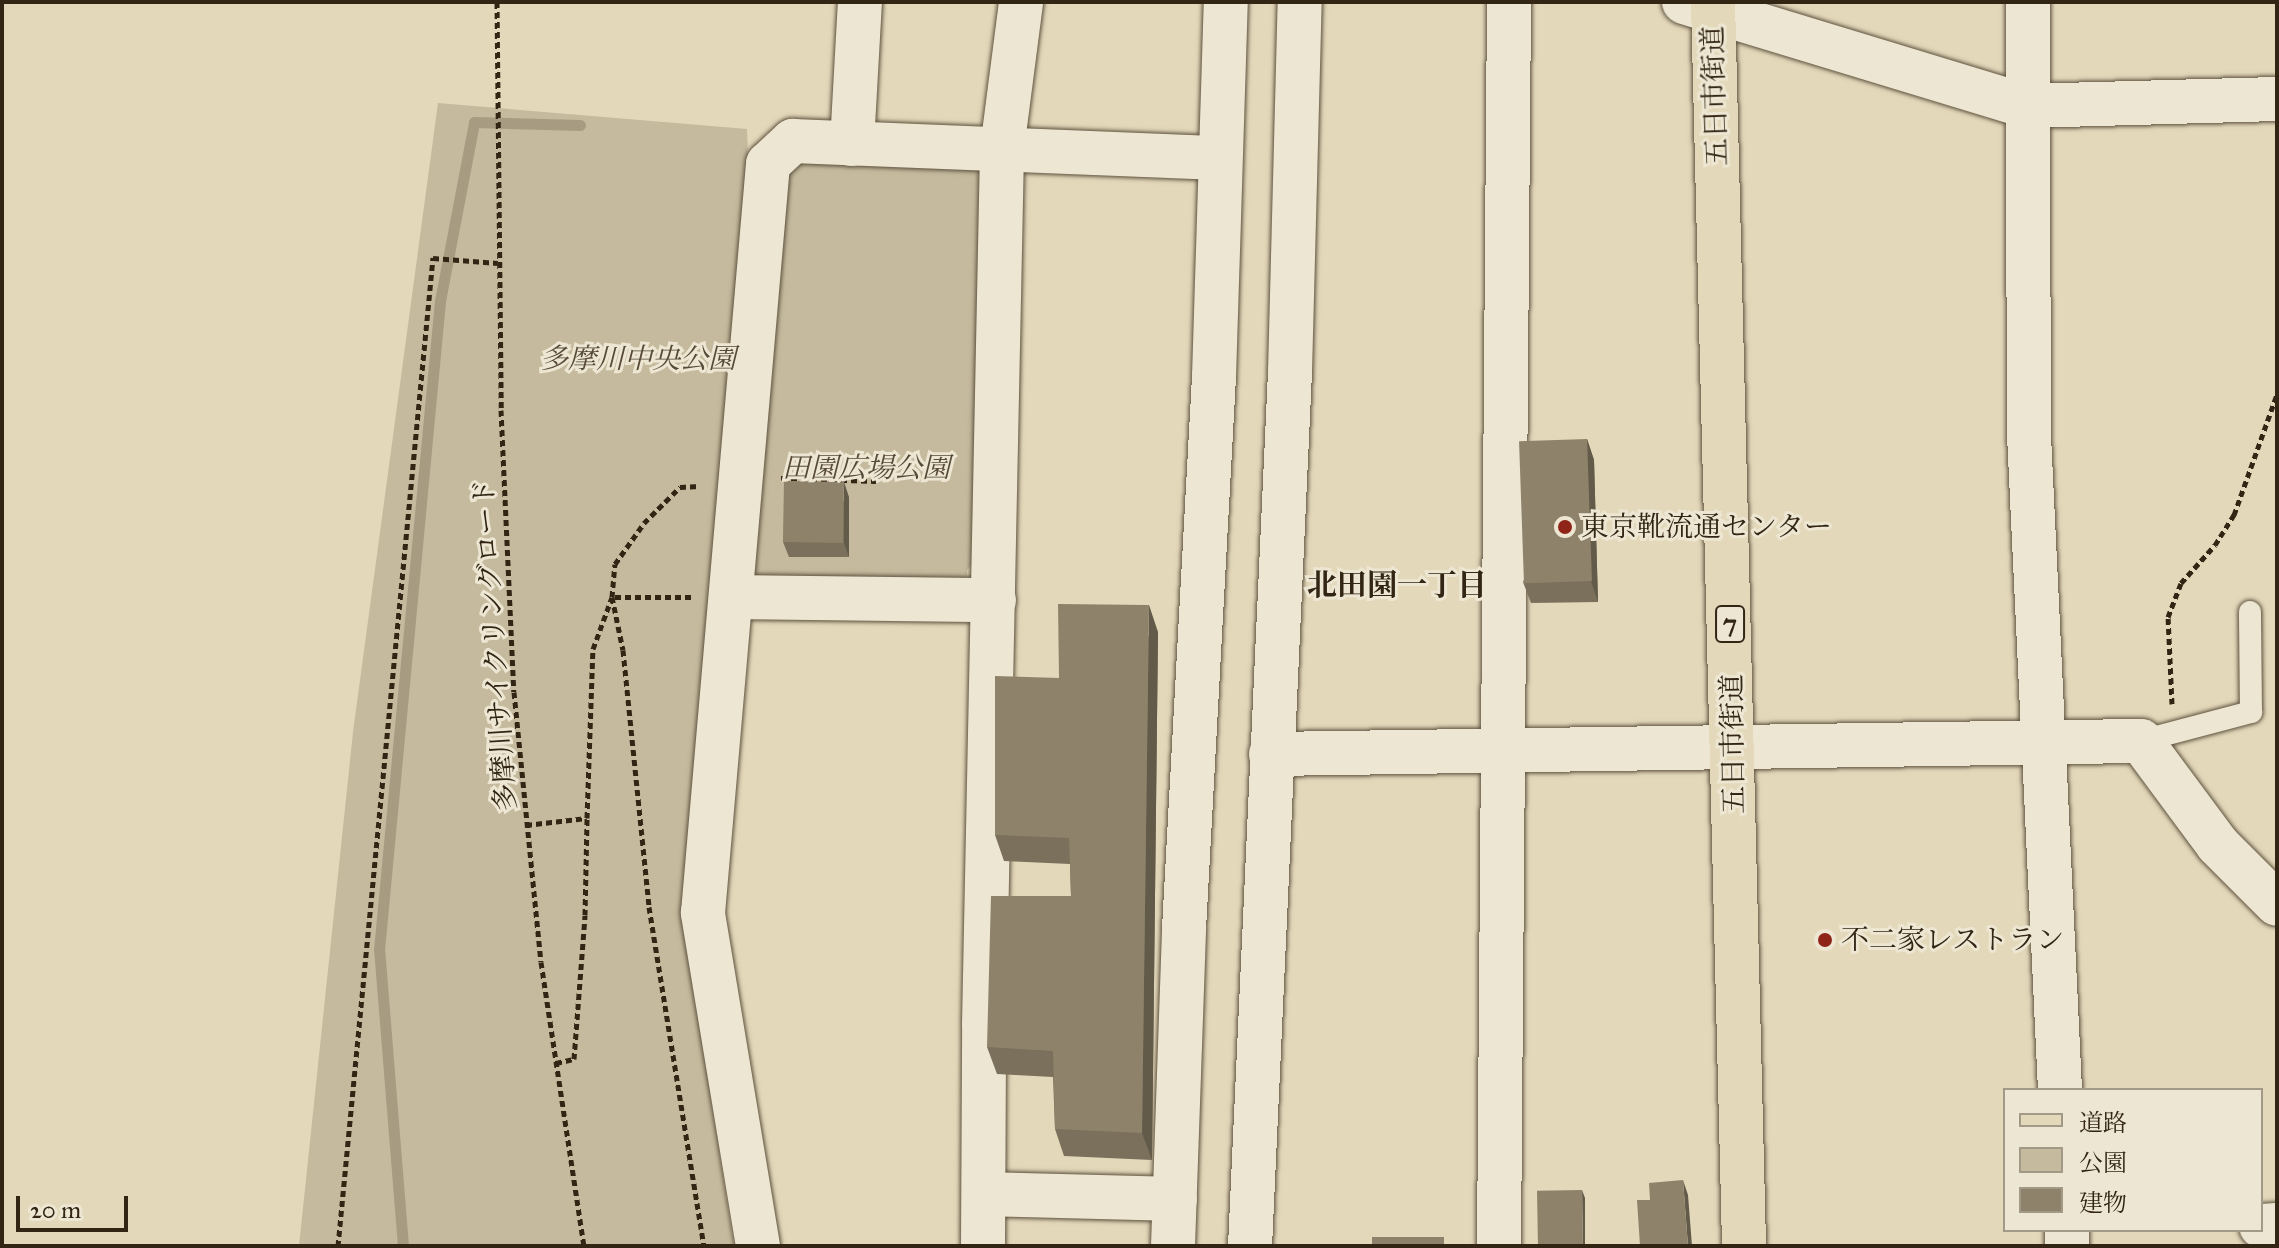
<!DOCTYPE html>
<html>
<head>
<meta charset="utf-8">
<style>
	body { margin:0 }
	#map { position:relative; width:2279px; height:1248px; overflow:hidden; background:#e3d8ba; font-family:"IM FELL Great Primer","Noto Serif JP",serif }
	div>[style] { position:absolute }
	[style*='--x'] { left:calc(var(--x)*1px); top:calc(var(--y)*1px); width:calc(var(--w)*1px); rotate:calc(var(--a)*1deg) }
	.green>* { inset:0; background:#c5ba9e }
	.stream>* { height:11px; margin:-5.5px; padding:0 5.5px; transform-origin:5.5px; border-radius:5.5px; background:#a79b82 }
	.path>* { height:5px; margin-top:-2.5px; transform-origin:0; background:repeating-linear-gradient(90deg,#322514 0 6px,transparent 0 10px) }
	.roads { filter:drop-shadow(0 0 2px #5e523e) drop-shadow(0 0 2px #5e523e) }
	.lane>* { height:22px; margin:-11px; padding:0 11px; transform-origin:11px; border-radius:11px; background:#ede6d2 }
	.street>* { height:44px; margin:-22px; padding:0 22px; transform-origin:22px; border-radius:22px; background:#ede6d2 }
	.primary>* { height:44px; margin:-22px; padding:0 22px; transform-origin:22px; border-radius:22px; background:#e3d8ba }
	.wall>* { inset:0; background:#7a705b }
	.shaded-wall>* { inset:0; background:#635b4a }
	.building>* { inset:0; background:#8e826a; transform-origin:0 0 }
	.dots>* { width:22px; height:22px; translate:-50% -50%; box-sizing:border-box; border:4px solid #ede6d2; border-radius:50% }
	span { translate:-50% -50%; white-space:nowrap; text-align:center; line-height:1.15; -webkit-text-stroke:6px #ede6d2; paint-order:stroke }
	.shield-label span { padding:2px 6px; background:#ede6d2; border:2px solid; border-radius:6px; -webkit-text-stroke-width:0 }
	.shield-label { font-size:26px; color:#322514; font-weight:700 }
	.street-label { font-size:28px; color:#322514 }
	.park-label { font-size:28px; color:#574a36; font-style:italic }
	.poi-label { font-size:28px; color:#322514 }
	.left { translate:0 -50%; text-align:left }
	.neighbourhood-label { font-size:30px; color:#322514; font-weight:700 }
	.frame { position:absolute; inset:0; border:4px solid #322514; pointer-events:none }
	.legend { position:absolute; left:2003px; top:1088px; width:260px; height:144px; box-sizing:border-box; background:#ede6d2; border:2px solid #a29986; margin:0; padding:10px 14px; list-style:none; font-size:24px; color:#322514 }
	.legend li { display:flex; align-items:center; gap:16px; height:40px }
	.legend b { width:40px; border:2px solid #a29986 }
	.scale { position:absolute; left:16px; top:1196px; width:112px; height:36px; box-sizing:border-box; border:4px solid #322514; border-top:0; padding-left:10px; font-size:24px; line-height:28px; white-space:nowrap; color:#322514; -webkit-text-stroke:6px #ede6d2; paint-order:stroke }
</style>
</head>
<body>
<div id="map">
	<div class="green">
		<div style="clip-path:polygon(438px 103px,747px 129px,748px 156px,980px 169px,972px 565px,967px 570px,967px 584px,710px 579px,681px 910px,734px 1246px,299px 1246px,353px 732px)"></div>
	</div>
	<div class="stream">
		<div style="--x:403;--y:1246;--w:297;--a:-94.6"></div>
		<div style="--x:379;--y:950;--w:652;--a:-84.63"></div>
		<div style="--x:440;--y:301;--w:182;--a:-79.2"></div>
		<div style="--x:474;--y:122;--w:106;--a:1.6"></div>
	</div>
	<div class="path">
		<div style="--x:497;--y:2;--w:408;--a:89.4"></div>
		<div style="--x:501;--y:410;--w:282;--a:87.4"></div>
		<div style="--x:514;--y:692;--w:271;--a:84.3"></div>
		<div style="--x:541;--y:962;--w:287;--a:81.4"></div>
		<div style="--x:781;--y:478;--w:95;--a:1.8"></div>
		<div style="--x:691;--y:597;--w:79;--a:180"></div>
		<div style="--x:612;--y:597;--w:33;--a:-85"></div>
		<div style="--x:615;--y:564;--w:50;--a:-54.7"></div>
		<div style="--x:644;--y:523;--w:51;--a:-45"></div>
		<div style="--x:680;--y:487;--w:20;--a:-3"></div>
		<div style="--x:2172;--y:704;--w:87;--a:-92.6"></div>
		<div style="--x:2168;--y:617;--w:36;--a:-69"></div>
		<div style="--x:2181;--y:583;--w:51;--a:-48.2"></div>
		<div style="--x:2215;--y:545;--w:36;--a:-58"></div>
		<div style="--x:2234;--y:515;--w:128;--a:-70.4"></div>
		<div style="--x:526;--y:825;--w:61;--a:-6.5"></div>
		<div style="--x:587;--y:818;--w:169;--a:-88"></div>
		<div style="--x:593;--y:649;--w:55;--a:-69.9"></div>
		<div style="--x:612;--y:597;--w:54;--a:78.3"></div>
		<div style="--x:623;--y:650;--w:258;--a:84.2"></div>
		<div style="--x:649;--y:907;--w:343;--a:80.8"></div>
		<div style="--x:556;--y:1063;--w:18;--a:-13"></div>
		<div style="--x:574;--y:1059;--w:144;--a:-85.6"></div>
		<div style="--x:585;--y:915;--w:97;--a:-88.8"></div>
		<div style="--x:338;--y:1246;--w:993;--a:-84.51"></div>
		<div style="--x:433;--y:258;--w:65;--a:4.4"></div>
	</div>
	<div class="roads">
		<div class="lane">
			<div style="--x:2141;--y:741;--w:114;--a:-14.8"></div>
			<div style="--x:2251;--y:712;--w:100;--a:-90.6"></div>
		</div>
		<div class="street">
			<div style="--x:1684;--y:2;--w:357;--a:16.9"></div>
			<div style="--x:2026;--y:106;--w:251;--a:-1.6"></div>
			<div style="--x:2028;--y:2;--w:433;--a:89.9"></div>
			<div style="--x:2029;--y:435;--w:656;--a:87.29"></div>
			<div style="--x:852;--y:144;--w:142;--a:-86.8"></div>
			<div style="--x:731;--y:597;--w:263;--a:0.7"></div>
			<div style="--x:1271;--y:754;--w:870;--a:-0.86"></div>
			<div style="--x:2141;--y:741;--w:129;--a:53.5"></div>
			<div style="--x:2218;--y:845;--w:83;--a:45"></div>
			<div style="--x:985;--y:1194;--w:190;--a:1.5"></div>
			<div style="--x:2261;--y:1226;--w:16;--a:-4"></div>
			<div style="--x:2067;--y:1230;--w:16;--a:90"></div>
			<div style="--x:758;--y:1246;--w:338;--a:-99.4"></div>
			<div style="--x:703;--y:913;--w:752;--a:-85.04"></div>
			<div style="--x:768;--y:164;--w:34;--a:-43"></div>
			<div style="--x:793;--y:141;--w:427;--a:2.3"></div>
			<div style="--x:983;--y:1246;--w:221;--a:-89.7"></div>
			<div style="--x:984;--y:1025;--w:876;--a:-88.82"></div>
			<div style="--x:1002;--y:149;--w:148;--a:-82.6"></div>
			<div style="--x:1173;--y:1246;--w:317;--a:-88"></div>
			<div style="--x:1184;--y:929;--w:553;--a:-86.89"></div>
			<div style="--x:1214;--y:377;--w:375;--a:-88.2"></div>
			<div style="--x:1250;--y:1246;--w:875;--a:-87.38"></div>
			<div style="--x:1290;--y:372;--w:370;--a:-88.5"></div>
			<div style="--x:1499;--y:1246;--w:1244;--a:-89.54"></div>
		</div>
		<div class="primary">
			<div style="--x:1713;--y:2;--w:1244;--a:88.57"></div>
		</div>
	</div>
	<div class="wall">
		<div style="clip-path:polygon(1587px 439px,1594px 460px,1598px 602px,1531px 603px,1523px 582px)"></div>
		<div style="clip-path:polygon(849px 497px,849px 557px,789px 557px,783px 542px)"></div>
		<div style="clip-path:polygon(1158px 632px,1152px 1160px,1064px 1156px,1055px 1129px,1053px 1077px,997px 1074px,987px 1047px,1071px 896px,1070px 864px,1004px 861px,995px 835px,1059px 678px)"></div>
	</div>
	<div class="shaded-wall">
		<div style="clip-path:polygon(1587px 439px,1594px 460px,1598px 602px,1591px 581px)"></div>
		<div style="clip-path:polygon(844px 482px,849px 497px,849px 557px,844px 543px)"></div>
		<div style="clip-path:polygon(1149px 605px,1158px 632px,1152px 1160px,1142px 1133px)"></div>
		<div style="clip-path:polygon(1683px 1180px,1688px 1195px,1692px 1246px,1688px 1246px)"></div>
		<div style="clip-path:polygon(1582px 1190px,1585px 1198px,1585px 1246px,1583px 1246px)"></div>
	</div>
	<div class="building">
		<div style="left:1587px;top:439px;width:142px;height:68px;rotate:88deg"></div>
		<div style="left:784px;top:481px;width:60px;height:61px;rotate:1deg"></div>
		<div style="clip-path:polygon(1058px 604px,1149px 605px,1142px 1133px,1055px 1129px,1053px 1051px,987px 1047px,991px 896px,1071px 896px,1069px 838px,995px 835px,995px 676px,1059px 678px)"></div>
		<div style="clip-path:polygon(1683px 1180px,1688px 1246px,1640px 1246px,1637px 1200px,1650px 1200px,1649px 1183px)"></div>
		<div style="left:1582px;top:1190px;width:56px;height:45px;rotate:89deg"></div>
		<div style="left:1372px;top:1237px;width:72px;height:9px"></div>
	</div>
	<div class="dots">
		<div style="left:1565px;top:527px;background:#8f2418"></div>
		<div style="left:1825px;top:940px;background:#8f2418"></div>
	</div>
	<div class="shield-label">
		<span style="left:1730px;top:624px">7</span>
	</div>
	<div class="street-label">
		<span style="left:1715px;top:96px;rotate:-92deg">五日市街道</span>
		<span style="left:495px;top:645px;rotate:-94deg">多摩川サイクリングロード</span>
		<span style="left:1733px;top:744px;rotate:-91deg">五日市街道</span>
	</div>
	<div class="park-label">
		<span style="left:638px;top:359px">多摩川中央公園</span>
		<span style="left:866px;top:468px">田園広場公園</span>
	</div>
	<div class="poi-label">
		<span class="left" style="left:1581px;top:527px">東京靴流通センター</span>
		<span class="left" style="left:1841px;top:940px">不二家レストラン</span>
	</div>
	<div class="neighbourhood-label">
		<span style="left:1397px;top:585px">北田園一丁目</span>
	</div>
	<div class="frame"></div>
	<ul class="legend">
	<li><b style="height:10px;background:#e3d8ba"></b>道路</li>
	<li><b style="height:22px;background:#c5ba9e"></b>公園</li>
	<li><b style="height:22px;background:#8e826a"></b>建物</li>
	</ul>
	<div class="scale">20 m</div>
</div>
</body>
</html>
